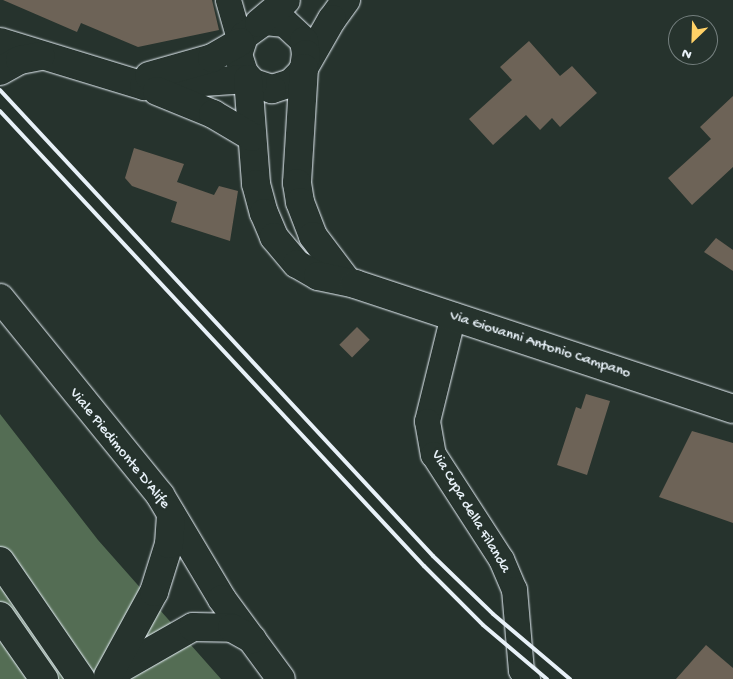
<!DOCTYPE html>
<html>
<head>
<meta charset="utf-8">
<style>
	body { margin:0 }
	#map { position:relative; width:733px; height:679px; overflow:hidden; background:#26332d; font-family:"Gochi Hand",sans-serif }
	div>[style] { position:absolute }
	[style*='--x'] { left:calc(var(--x)*1px); top:calc(var(--y)*1px); width:calc(var(--w)*1px); rotate:calc(var(--a)*1deg) }
	.green>* { inset:0; background:#546d54 }
	.building>* { inset:0; background:#6d6357; transform-origin:0 0 }
	.roads { filter:drop-shadow(0 0 1px #e8f1f8) drop-shadow(0 0 1px #e8f1f8) }
	.street>* { height:25px; margin:-12.5px; padding:0 12.5px; transform-origin:12.5px; border-radius:12.5px; background:#26332d }
	.secondary>* { height:28px; margin:-14px; padding:0 14px; transform-origin:14px; border-radius:14px; background:#26332d }
	.highway>* { height:28px; margin:-14px; padding:0 14px; transform-origin:14px; border-radius:14px; background:#26332d }
	.rail>* { height:4px; margin:-2px; padding:0 2px; transform-origin:2px; border-radius:2px; background:#e8f1f8 }
	span { translate:-50% -50%; white-space:nowrap; text-align:center; line-height:1.15; -webkit-text-stroke:4.5px #26332d; paint-order:stroke }
	.street-label { font-size:15px; color:#e8f1f8 }
	.north { position:absolute; left:668px; top:15px; width:50px; height:50px; box-sizing:border-box; background:#26332d; border:1px solid #747f7e; border-radius:50%; rotate:204deg; font-size:14px; font-weight:700; line-height:20px; text-align:center; color:#e8f1f8 }
	.north::after { content:''; display:block; margin:auto; width:18px; height:22px; background:#ffd166; clip-path:polygon(50% 0,100% 100%,50% 72%,0 100%) }
</style>
</head>
<body>
<div id="map">
	<div class="green">
		<div style="clip-path:polygon(0 414px,98px 540px,221px 679px,0 679px)"></div>
	</div>
	<div class="building">
		<div style="clip-path:polygon(3px 0,212px 0,219px 30px,138px 47px,81px 23px,77px 32px)"></div>
		<div style="clip-path:polygon(529px 41px,560px 76px,572px 66px,597px 93px,560px 127px,552px 118px,540px 130px,526px 115px,493px 145px,469px 119px,512px 80px,500px 67px)"></div>
		<div style="clip-path:polygon(733px 96px,733px 167px,692px 205px,668px 178px,711px 139px,700px 127px)"></div>
		<div style="clip-path:polygon(134px 148px,184px 164px,177px 182px,214px 195px,219px 186px,238px 191px,230px 241px,171px 222px,177px 202px,132px 186px,125px 178px)"></div>
		<div style="clip-path:polygon(716px 238px,733px 250px,733px 271px,704px 252px)"></div>
		<div style="left:357px;top:327px;width:18px;height:25px;rotate:45deg"></div>
		<div style="clip-path:polygon(586px 394px,610px 401px,587px 475px,557px 465px,576px 407px,581px 409px)"></div>
		<div style="clip-path:polygon(692px 431px,733px 443px,733px 523px,659px 497px)"></div>
		<div style="clip-path:polygon(706px 645px,733px 668px,733px 679px,676px 679px)"></div>
	</div>
	<div class="roads">
		<div class="street">
			<div style="--x:228;--y:0;--w:44;--a:74.1"></div>
			<div style="--x:453;--y:315;--w:109;--a:103.8"></div>
			<div style="--x:427;--y:421;--w:34;--a:80"></div>
			<div style="--x:433;--y:454;--w:125;--a:57.1"></div>
			<div style="--x:501;--y:559;--w:33;--a:67"></div>
			<div style="--x:514;--y:589;--w:81;--a:85.1"></div>
			<div style="--x:521;--y:670;--w:11;--a:56"></div>
		</div>
		<div class="secondary">
			<div style="--x:346;--y:0;--w:24;--a:126"></div>
			<div style="--x:332;--y:19;--w:56;--a:119.7"></div>
			<div style="--x:304;--y:68;--w:6;--a:121"></div>
			<div style="--x:301;--y:73;--w:14;--a:135"></div>
			<div style="--x:291;--y:83;--w:20;--a:162"></div>
			<div style="--x:272;--y:89;--w:20;--a:-162"></div>
			<div style="--x:253;--y:83;--w:13;--a:-132"></div>
			<div style="--x:244;--y:73;--w:19;--a:-108"></div>
			<div style="--x:238;--y:55;--w:20;--a:-72"></div>
			<div style="--x:244;--y:36;--w:26;--a:-36"></div>
			<div style="--x:265;--y:21;--w:20;--a:6"></div>
			<div style="--x:285;--y:23;--w:26;--a:43"></div>
			<div style="--x:304;--y:41;--w:13;--a:81"></div>
			<div style="--x:306;--y:54;--w:14;--a:98"></div>
			<div style="--x:304;--y:68;--w:115;--a:93.5"></div>
			<div style="--x:297;--y:183;--w:19;--a:81"></div>
			<div style="--x:300;--y:202;--w:36;--a:69"></div>
			<div style="--x:313;--y:236;--w:56;--a:52.9"></div>
			<div style="--x:259;--y:23;--w:35;--a:-40"></div>
			<div style="--x:0;--y:42;--w:151;--a:17"></div>
			<div style="--x:144;--y:86;--w:104;--a:-3.9"></div>
			<div style="--x:0;--y:71;--w:23;--a:-29"></div>
			<div style="--x:20;--y:60;--w:21;--a:-11"></div>
			<div style="--x:149;--y:76;--w:66;--a:-15.9"></div>
			<div style="--x:212;--y:58;--w:32;--a:-30"></div>
			<div style="--x:248;--y:79;--w:105;--a:85.6"></div>
			<div style="--x:256;--y:184;--w:30;--a:75"></div>
			<div style="--x:264;--y:213;--w:26;--a:67"></div>
			<div style="--x:274;--y:237;--w:35;--a:50"></div>
			<div style="--x:297;--y:264;--w:24;--a:30"></div>
			<div style="--x:318;--y:276;--w:38;--a:12"></div>
			<div style="--x:355;--y:284;--w:398;--a:18.3"></div>
			<div style="--x:157;--y:91;--w:61;--a:22.3"></div>
			<div style="--x:213;--y:114;--w:45;--a:30.5"></div>
			<div style="--x:0;--y:298;--w:254;--a:50.9"></div>
			<div style="--x:160;--y:495;--w:121;--a:59.2"></div>
			<div style="--x:222;--y:599;--w:99;--a:53.6"></div>
			<div style="--x:114;--y:672;--w:91;--a:-29.7"></div>
			<div style="--x:193;--y:627;--w:39;--a:1"></div>
			<div style="--x:232;--y:628;--w:23;--a:29"></div>
			<div style="--x:108;--y:676;--w:96;--a:-61.3"></div>
			<div style="--x:154;--y:592;--w:50;--a:-72.6"></div>
			<div style="--x:169;--y:544;--w:30;--a:-86"></div>
		</div>
		<div class="highway">
			<div style="--x:0;--y:561;--w:143;--a:55.5"></div>
			<div style="--x:0;--y:616;--w:77;--a:55.1"></div>
		</div>
	</div>
	<div class="rail">
		<div style="--x:0;--y:90;--w:636;--a:47.1"></div>
		<div style="--x:433;--y:556;--w:83;--a:44"></div>
		<div style="--x:493;--y:614;--w:101;--a:40.2"></div>
		<div style="--x:0;--y:111;--w:622;--a:47.02"></div>
		<div style="--x:424;--y:566;--w:83;--a:45"></div>
		<div style="--x:483;--y:625;--w:84;--a:40.2"></div>
	</div>
	<div class="street-label">
		<span style="left:540px;top:345px;rotate:18deg">Via Giovanni Antonio Campano</span>
		<span style="left:119px;top:449px;rotate:51deg">Viale Piedimonte D'Alife</span>
		<span style="left:470px;top:512px;rotate:59deg">Via Cupa della Filanda</span>
	</div>
	<div class="north">N</div>
</div>
</body>
</html>
